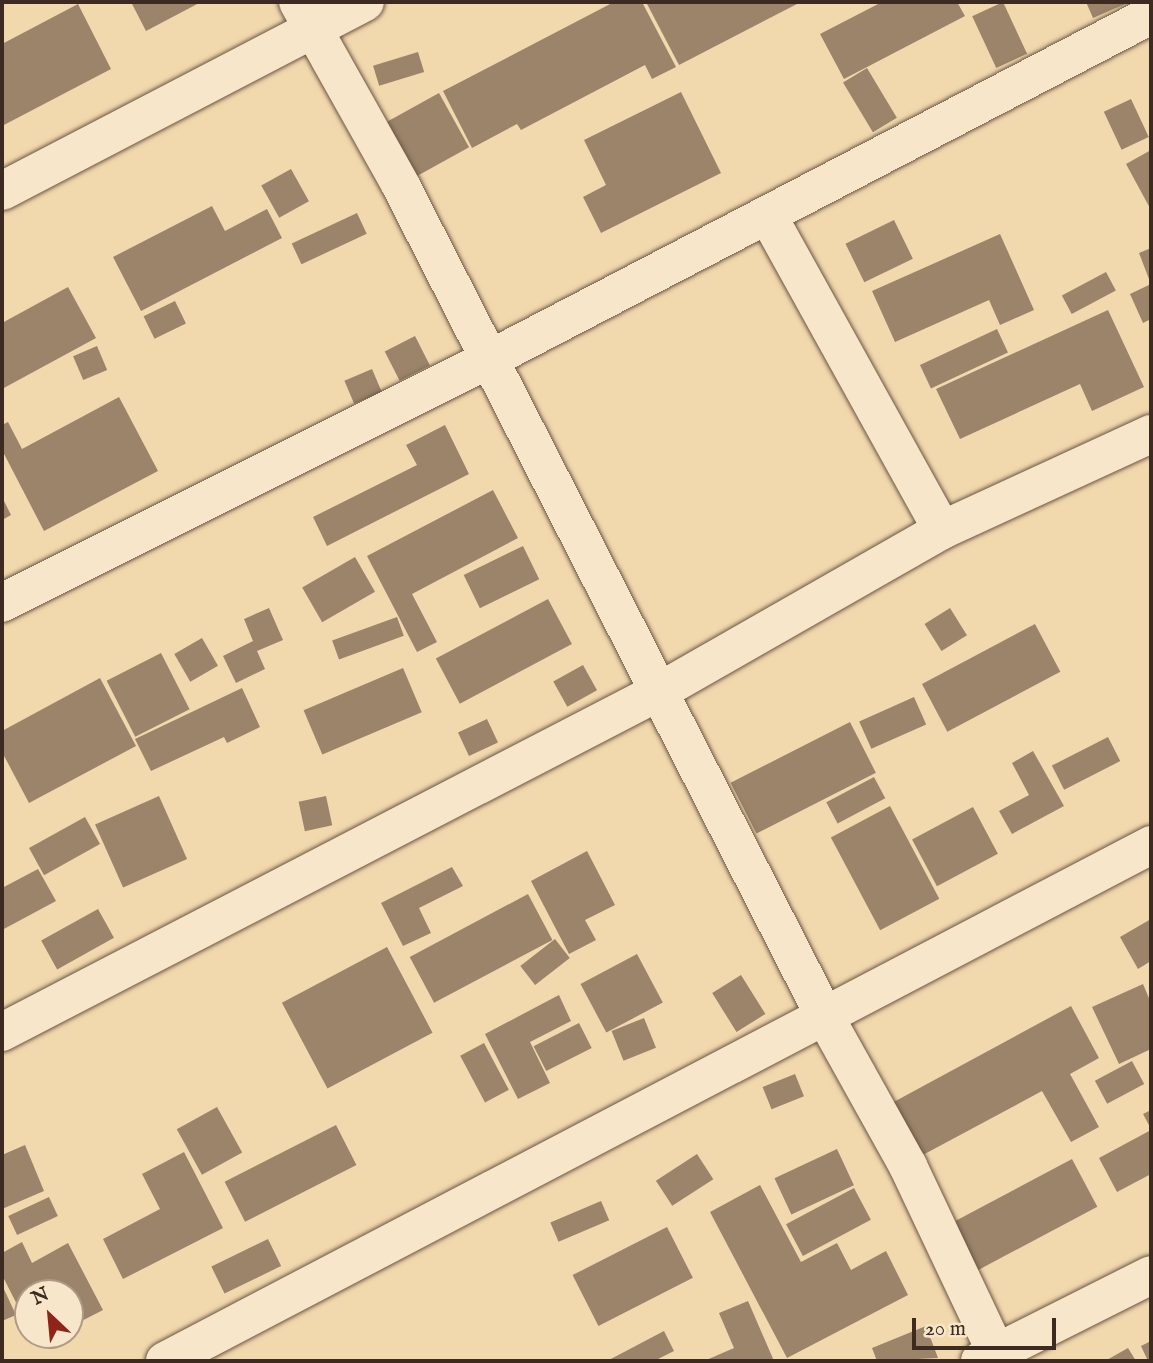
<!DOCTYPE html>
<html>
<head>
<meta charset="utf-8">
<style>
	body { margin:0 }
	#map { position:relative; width:1153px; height:1363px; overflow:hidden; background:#f2d8ad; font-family:"IM FELL English",serif }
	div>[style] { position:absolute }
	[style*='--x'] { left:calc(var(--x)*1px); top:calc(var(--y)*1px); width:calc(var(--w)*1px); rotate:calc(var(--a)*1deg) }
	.building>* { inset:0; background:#9b8469; transform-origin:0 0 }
	.roads { filter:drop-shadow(0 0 2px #6a5643) drop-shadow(0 0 2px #6a5643) }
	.street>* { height:38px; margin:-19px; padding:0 19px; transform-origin:19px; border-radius:19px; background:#f7e6ca }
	span { translate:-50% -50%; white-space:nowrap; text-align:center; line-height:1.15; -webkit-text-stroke:5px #f7e6ca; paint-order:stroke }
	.frame { position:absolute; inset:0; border:4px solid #3d2a20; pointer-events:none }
	.north { position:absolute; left:14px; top:1279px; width:70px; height:70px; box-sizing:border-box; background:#f7e6ca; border:2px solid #ad9b86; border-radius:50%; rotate:334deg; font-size:19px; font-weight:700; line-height:28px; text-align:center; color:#3d2a20 }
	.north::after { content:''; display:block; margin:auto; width:24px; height:32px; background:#8f2418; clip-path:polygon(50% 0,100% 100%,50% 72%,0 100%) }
	.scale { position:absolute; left:912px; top:1318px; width:144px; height:32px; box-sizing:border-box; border:4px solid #3d2a20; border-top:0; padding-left:9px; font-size:21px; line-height:24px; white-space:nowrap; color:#3d2a20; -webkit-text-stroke:5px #f7e6ca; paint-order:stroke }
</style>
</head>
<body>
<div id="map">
	<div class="building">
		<div style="clip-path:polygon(131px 2px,201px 2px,146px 31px)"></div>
		<div style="clip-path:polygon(614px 2px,642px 2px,676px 67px,652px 79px,645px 65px,521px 130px,517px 124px,472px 148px,443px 91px)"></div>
		<div style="clip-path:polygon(646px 2px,796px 2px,797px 4px,679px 65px)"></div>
		<div style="clip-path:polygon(882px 2px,957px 2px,965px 16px,844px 79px,820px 34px)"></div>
		<div style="left:1003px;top:2px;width:57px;height:34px;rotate:65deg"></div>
		<div style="clip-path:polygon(1086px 2px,1124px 2px,1125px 4px,1093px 18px)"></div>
		<div style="clip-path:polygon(78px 4px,111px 69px,2px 126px,2px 44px)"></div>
		<div style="left:418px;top:52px;width:21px;height:47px;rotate:73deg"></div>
		<div style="left:867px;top:68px;width:58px;height:28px;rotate:59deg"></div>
		<div style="clip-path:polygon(681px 92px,721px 173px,601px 233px,583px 197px,606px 185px,584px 140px)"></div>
		<div style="left:439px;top:93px;width:62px;height:62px;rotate:61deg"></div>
		<div style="left:1131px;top:99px;width:42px;height:30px;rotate:65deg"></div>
		<div style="clip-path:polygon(1151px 150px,1151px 210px,1126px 164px)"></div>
		<div style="left:291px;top:169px;width:37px;height:34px;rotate:61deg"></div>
		<div style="clip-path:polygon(212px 206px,225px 231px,267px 209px,282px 238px,141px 311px,113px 257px)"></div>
		<div style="left:357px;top:213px;width:23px;height:72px;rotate:65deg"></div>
		<div style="left:894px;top:220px;width:43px;height:54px;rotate:64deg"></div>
		<div style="clip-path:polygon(1000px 234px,1034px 310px,1000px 325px,989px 300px,895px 342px,872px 291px)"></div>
		<div style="clip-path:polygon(1151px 248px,1151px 278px,1149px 279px,1139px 253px)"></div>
		<div style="left:1106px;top:272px;width:21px;height:50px;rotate:62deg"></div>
		<div style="clip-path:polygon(1151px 284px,1151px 319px,1143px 323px,1130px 294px)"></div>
		<div style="clip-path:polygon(68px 287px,96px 338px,2px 389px,2px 323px)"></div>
		<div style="left:175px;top:301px;width:25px;height:35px;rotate:64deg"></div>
		<div style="clip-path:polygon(1108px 310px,1144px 387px,1092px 411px,1080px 384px,960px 439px,936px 389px)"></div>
		<div style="left:997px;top:329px;width:26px;height:85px;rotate:65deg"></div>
		<div style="left:415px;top:336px;width:33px;height:34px;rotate:63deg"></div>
		<div style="left:97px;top:346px;width:26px;height:26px;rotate:67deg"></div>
		<div style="left:372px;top:369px;width:25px;height:30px;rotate:67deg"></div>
		<div style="clip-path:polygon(119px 397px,158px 471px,44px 531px,2px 450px,2px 425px,8px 422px,22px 449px)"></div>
		<div style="clip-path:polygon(445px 425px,469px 474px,327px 546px,313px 517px,417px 465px,406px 445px)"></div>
		<div style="clip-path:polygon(493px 490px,518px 538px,412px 594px,437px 642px,417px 652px,367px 556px)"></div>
		<div style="clip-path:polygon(2px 497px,11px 515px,2px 520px)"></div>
		<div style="left:523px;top:546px;width:37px;height:66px;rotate:64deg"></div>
		<div style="left:355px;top:557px;width:40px;height:61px;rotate:60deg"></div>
		<div style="left:548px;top:599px;width:51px;height:127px;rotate:62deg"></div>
		<div style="clip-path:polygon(269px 608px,283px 640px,257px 651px,265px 669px,236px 683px,223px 656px,253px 641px,244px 619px)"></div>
		<div style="left:950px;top:608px;width:32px;height:30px;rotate:58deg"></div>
		<div style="left:397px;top:617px;width:20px;height:69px;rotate:70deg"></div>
		<div style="left:1035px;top:624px;width:54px;height:128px;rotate:62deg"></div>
		<div style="left:202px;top:638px;width:32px;height:32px;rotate:60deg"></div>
		<div style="left:161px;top:653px;width:63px;height:61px;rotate:63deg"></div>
		<div style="left:583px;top:665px;width:29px;height:34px;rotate:61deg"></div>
		<div style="left:403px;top:668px;width:48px;height:108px;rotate:67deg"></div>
		<div style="clip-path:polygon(100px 678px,136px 746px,29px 803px,2px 752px,2px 731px)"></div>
		<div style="clip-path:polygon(242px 688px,260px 727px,227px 743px,224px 737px,151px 771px,135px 739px)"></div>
		<div style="left:914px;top:697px;width:30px;height:60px;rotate:66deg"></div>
		<div style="left:487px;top:719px;width:26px;height:32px;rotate:65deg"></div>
		<div style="left:850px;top:722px;width:57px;height:134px;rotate:63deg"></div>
		<div style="left:1108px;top:737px;width:27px;height:63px;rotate:63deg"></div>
		<div style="clip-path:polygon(1033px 751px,1064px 806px,1012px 834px,999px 811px,1029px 795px,1012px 763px)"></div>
		<div style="left:874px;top:777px;width:24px;height:54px;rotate:62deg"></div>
		<div style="left:159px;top:796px;width:69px;height:70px;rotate:66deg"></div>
		<div style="left:326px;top:796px;width:30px;height:28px;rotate:78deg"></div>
		<div style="left:890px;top:806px;width:105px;height:67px;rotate:62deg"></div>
		<div style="left:973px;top:807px;width:53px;height:69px;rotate:62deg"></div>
		<div style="left:85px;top:817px;width:31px;height:64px;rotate:61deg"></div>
		<div style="clip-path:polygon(587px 851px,615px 905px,585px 920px,596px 940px,569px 954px,531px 881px)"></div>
		<div style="clip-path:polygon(452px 867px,463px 886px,419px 908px,431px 933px,403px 946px,381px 903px)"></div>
		<div style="clip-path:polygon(38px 869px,56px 901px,2px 930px,2px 888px)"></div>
		<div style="left:528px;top:894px;width:52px;height:134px;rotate:62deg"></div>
		<div style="left:98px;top:909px;width:33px;height:65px;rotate:61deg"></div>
		<div style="clip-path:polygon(1151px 919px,1151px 961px,1138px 969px,1120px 937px)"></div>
		<div style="left:555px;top:939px;width:24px;height:44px;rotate:52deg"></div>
		<div style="left:387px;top:947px;width:97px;height:119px;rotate:62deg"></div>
		<div style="left:637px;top:954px;width:55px;height:64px;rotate:62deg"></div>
		<div style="left:741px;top:975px;width:46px;height:34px;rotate:58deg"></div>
		<div style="clip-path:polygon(1143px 984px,1151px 1003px,1151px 1049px,1119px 1064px,1092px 1007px)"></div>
		<div style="clip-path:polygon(559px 995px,571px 1021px,530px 1042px,550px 1083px,518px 1099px,485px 1034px)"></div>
		<div style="clip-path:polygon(1071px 1006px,1099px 1058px,1070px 1074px,1099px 1127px,1071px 1142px,1042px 1091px,919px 1157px,890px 1104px)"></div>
		<div style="left:644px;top:1018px;width:32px;height:35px;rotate:68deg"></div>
		<div style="left:579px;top:1023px;width:28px;height:51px;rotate:63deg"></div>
		<div style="left:484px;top:1043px;width:53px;height:27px;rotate:62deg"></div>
		<div style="left:1132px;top:1061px;width:26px;height:42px;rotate:62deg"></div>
		<div style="left:795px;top:1074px;width:24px;height:35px;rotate:68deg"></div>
		<div style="left:217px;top:1107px;width:52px;height:46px;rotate:61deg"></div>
		<div style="clip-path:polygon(1151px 1110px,1151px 1129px,1143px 1114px)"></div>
		<div style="left:336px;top:1125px;width:45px;height:125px;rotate:63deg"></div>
		<div style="clip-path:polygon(1151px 1130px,1151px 1174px,1117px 1192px,1099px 1158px)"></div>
		<div style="clip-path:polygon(25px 1145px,44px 1191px,2px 1209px,2px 1155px)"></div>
		<div style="left:837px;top:1149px;width:40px;height:69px;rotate:65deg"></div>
		<div style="clip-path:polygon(184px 1152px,223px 1228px,123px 1279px,103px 1239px,160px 1209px,142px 1174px)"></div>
		<div style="left:697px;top:1154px;width:30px;height:49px;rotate:57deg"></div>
		<div style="left:1072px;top:1159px;width:54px;height:138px;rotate:62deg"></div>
		<div style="clip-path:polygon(760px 1185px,801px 1262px,837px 1243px,851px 1270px,886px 1251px,908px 1295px,787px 1358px,710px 1212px)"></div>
		<div style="left:854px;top:1188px;width:36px;height:77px;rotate:62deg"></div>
		<div style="left:49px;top:1197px;width:21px;height:45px;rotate:65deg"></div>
		<div style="left:601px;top:1201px;width:21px;height:55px;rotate:67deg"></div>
		<div style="left:667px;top:1227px;width:57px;height:106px;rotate:63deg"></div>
		<div style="left:268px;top:1239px;width:30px;height:63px;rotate:64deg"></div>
		<div style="clip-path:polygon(22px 1242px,32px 1263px,68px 1243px,103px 1310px,70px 1327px,70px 1293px,28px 1293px,28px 1326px,2px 1275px,2px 1253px)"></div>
		<div style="clip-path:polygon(2px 1285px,16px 1315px,2px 1321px)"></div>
		<div style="clip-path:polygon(748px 1301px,774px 1361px,704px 1361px,734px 1348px,719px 1313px)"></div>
		<div style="clip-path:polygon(926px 1326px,938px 1358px,877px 1361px,872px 1348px)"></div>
		<div style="clip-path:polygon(664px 1331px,674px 1351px,654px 1361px,607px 1361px)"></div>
		<div style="clip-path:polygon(33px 1335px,55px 1335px,37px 1344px)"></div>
		<div style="clip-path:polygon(1151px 1341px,1151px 1361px,1148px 1361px,1141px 1346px)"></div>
		<div style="clip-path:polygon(1128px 1348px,1136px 1361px,1105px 1361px)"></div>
	</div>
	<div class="roads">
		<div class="street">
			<div style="--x:298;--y:2;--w:209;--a:60.7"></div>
			<div style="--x:400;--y:184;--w:933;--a:62.97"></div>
			<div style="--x:824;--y:1015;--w:173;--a:60.9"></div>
			<div style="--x:908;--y:1166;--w:216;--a:64.7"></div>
			<div style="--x:2;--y:191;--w:409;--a:-27.5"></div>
			<div style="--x:768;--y:216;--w:359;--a:61"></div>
			<div style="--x:2;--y:603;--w:546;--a:-26.57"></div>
			<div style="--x:490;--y:359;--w:745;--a:-27.49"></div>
			<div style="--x:2;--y:1032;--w:741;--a:-27.39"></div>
			<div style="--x:660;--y:691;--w:325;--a:-29.7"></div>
			<div style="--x:942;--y:530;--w:230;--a:-24.7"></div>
			<div style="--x:165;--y:1361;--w:1113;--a:-27.62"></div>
			<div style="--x:980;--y:1361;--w:191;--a:-26.7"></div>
		</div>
	</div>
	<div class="frame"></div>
	<div class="north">N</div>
	<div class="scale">20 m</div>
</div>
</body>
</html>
